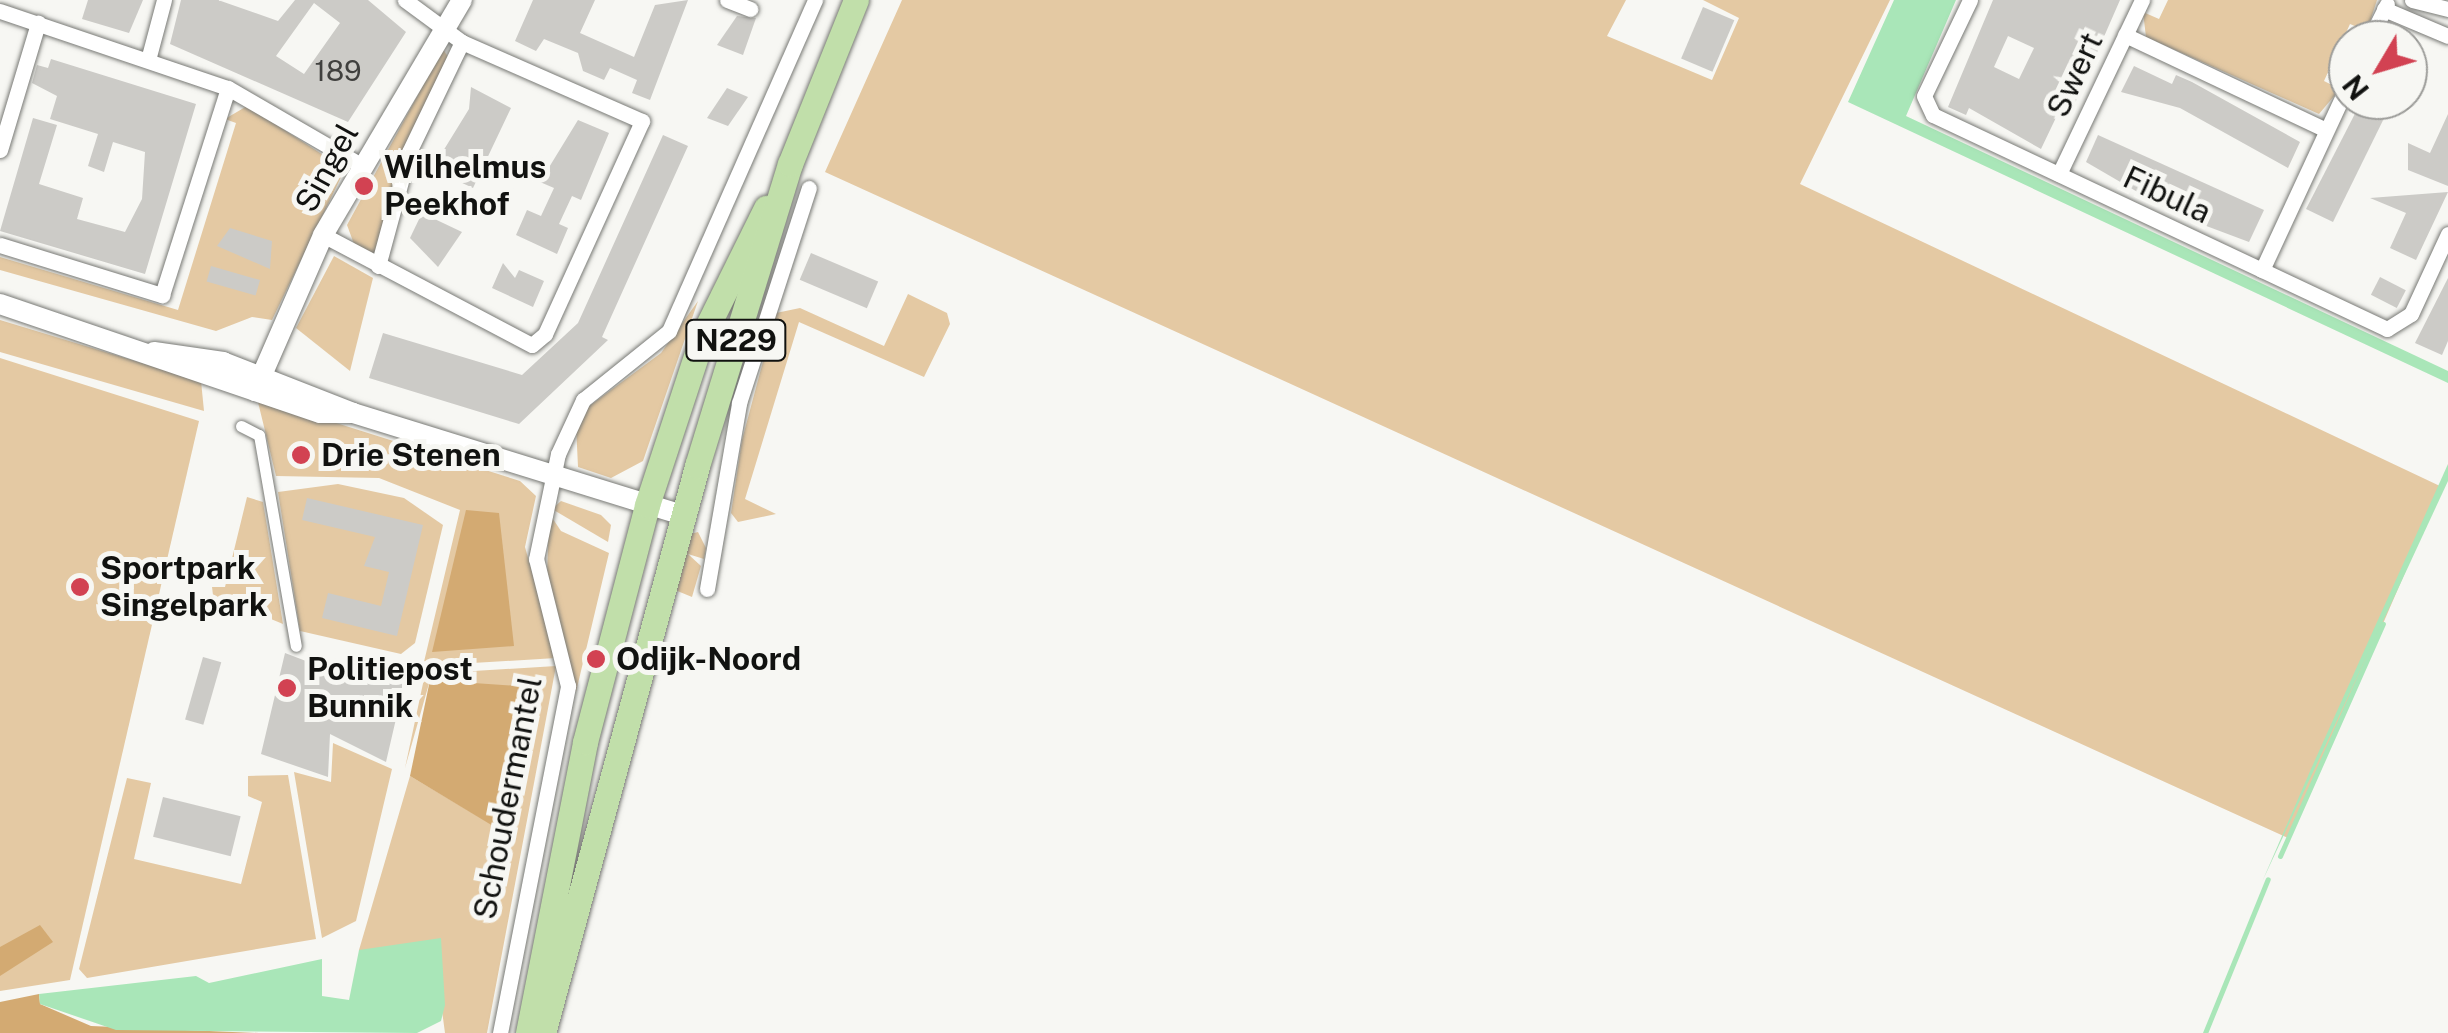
<!DOCTYPE html>
<html>
<head>
<meta charset="utf-8">
<style>
	body { margin:0 }
	#map { position:relative; width:2448px; height:1033px; overflow:hidden; background:#f7f7f3; font-family:"Public Sans",sans-serif }
	div>[style] { position:absolute }
	[style*='--x'] { left:calc(var(--x)*1px); top:calc(var(--y)*1px); width:calc(var(--w)*1px); rotate:calc(var(--a)*1deg) }
	.green>* { inset:0; background:#e4c9a3 }
	.forest>* { inset:0; background:#d3aa72 }
	.water>* { inset:0; background:#a9e6b8 }
	.stream>* { height:5px; margin:-2.5px; padding:0 2.5px; transform-origin:2.5px; border-radius:2.5px; background:#a9e6b8 }
	.building>* { inset:0; background:#cccbc7; transform-origin:0 0 }
	.roads { filter:drop-shadow(0 0 2px #787975) drop-shadow(0 0 2px #787975) }
	.pedestrian>* { height:11px; margin:-5.5px; padding:0 5.5px; transform-origin:5.5px; border-radius:5.5px; background:#fff }
	.minor>* { height:15px; margin:-7.5px; padding:0 7.5px; transform-origin:7.5px; border-radius:7.5px; background:#fff }
	.tertiary>* { height:20px; margin:-10px; padding:0 10px; transform-origin:10px; border-radius:10px; background:#fff }
	.primary>* { height:25px; margin:-12.5px; padding:0 12.5px; transform-origin:12.5px; border-radius:12.5px; background:#c1dfaa }
	.dots>* { width:28px; height:28px; translate:-50% -50%; box-sizing:border-box; border:5px solid #f7f7f3; border-radius:50% }
	span { translate:-50% -50%; white-space:nowrap; text-align:center; line-height:1.15; -webkit-text-stroke:10px #f7f7f3; paint-order:stroke }
	.number-label { font-size:28px; color:#40403e }
	.number-label span { -webkit-text-stroke-width:0 }
	.shield-label span { padding:2px 8px; background:#f7f7f3; border:2px solid; border-radius:8px; -webkit-text-stroke-width:0 }
	.shield-label { font-size:30px; color:#111210; font-weight:700 }
	.street-label { font-size:32px; color:#111210 }
	.poi-label { font-size:32px; color:#111210; font-weight:700 }
	.left { translate:0 -50%; text-align:left }
	.north { position:absolute; left:2328px; top:20px; width:100px; height:100px; box-sizing:border-box; background:#f7f7f3; border:2px solid #9b9b98; border-radius:50%; rotate:232deg; font-size:28px; font-weight:700; line-height:40px; text-align:center; color:#111210 }
	.north::after { content:''; display:block; margin:auto; width:35px; height:45px; background:#d24252; clip-path:polygon(50% 0,100% 100%,50% 72%,0 100%) }
</style>
</head>
<body>
<div id="map">
	<div class="green">
		<div style="clip-path:polygon(902px 0,1626px 0,1607px 36px,1712px 80px,1739px 18px,1703px 0,1890px 0,1800px 184px,2442px 487px,2290px 839px,825px 172px)"></div>
		<div style="clip-path:polygon(2168px 0,2377px 0,2367px 31px,2350px 24px,2324px 81px,2340px 89px,2319px 114px,2146px 37px,2143px 12px,2159px 19px)"></div>
		<div style="clip-path:polygon(443px 49px,448px 57px,374px 255px,354px 244px,347px 225px)"></div>
		<div style="clip-path:polygon(247px 106px,345px 169px,272px 320px,252px 317px,216px 331px,0 270px,0 257px,178px 310px,236px 123px,225px 119px)"></div>
		<div style="clip-path:polygon(334px 256px,373px 278px,350px 371px,296px 328px)"></div>
		<div style="clip-path:polygon(908px 294px,947px 313px,950px 324px,924px 377px,799px 322px,745px 499px,776px 514px,738px 522px,731px 513px,742px 440px,776px 313px,800px 308px,884px 346px)"></div>
		<div style="clip-path:polygon(698px 301px,643px 461px,611px 478px,578px 467px,576px 425px,588px 407px,661px 353px)"></div>
		<div style="clip-path:polygon(0 320px,201px 381px,204px 411px,0 352px)"></div>
		<div style="clip-path:polygon(0 358px,199px 421px,70px 980px,0 991px)"></div>
		<div style="clip-path:polygon(257px 398px,520px 481px,536px 496px,525px 547px,556px 658px,423px 666px,460px 510px,379px 478px,276px 476px)"></div>
		<div style="clip-path:polygon(338px 484px,404px 498px,443px 525px,415px 643px,401px 654px,300px 631px,278px 492px)"></div>
		<div style="clip-path:polygon(247px 497px,263px 502px,283px 624px,213px 595px,212px 587px,225px 587px)"></div>
		<div style="clip-path:polygon(561px 501px,601px 515px,611px 525px,608px 542px,552px 509px)"></div>
		<div style="clip-path:polygon(549px 513px,561px 531px,609px 553px,576px 692px,547px 576px)"></div>
		<div style="clip-path:polygon(698px 532px,706px 548px,704px 559px,688px 554px,701px 566px,692px 597px,675px 590px,690px 534px)"></div>
		<div style="clip-path:polygon(556px 666px,487px 1033px,445px 1033px,438px 981px,359px 950px,410px 776px,508px 834px,430px 680px,405px 768px,425px 674px)"></div>
		<div style="clip-path:polygon(333px 743px,392px 769px,356px 921px,322px 938px,294px 772px,331px 782px)"></div>
		<div style="clip-path:polygon(288px 775px,316px 939px,87px 978px,79px 969px,127px 778px,151px 783px,134px 859px,241px 884px,262px 802px,248px 796px,248px 776px)"></div>
	</div>
	<div class="forest">
		<div style="clip-path:polygon(466px 510px,499px 513px,514px 646px,432px 652px)"></div>
		<div style="clip-path:polygon(430px 680px,519px 686px,508px 835px,410px 776px)"></div>
		<div style="clip-path:polygon(40px 925px,53px 942px,0 976px,0 947px)"></div>
		<div style="clip-path:polygon(39px 994px,40px 1004px,91px 1026px,259px 1033px,0 1033px,0 1002px)"></div>
	</div>
	<div class="water">
		<div style="clip-path:polygon(1894px 0,1956px 0,1906px 116px,2448px 371px,2448px 383px,1848px 102px)"></div>
		<div style="clip-path:polygon(2448px 464px,2448px 481px,2262px 882px,2311px 769px)"></div>
		<div style="clip-path:polygon(441px 938px,445px 1005px,441px 1021px,417px 1033px,116px 1030px,40px 1004px,39px 994px,196px 976px,209px 983px,322px 959px,322px 996px,349px 1000px,359px 950px)"></div>
	</div>
	<div class="stream">
		<div style="--x:2280;--y:856;--w:254;--a:-66.1"></div>
		<div style="--x:2205;--y:1033;--w:166;--a:-67.8"></div>
	</div>
	<div class="building">
		<div style="clip-path:polygon(88px 0,143px 0,129px 33px,82px 19px)"></div>
		<div style="clip-path:polygon(evenodd,181px 0,218px 0,278px 21px,295px 0,368px 0,406px 32px,348px 122px,170px 44px,181px 0,314px 3px,340px 23px,304px 74px,276px 56px,314px 3px)"></div>
		<div style="clip-path:polygon(533px 0,595px 0,580px 33px,634px 57px,655px 5px,688px 0,650px 100px,632px 93px,637px 80px,610px 68px,604px 80px,583px 71px,578px 53px,544px 39px,536px 51px,515px 41px)"></div>
		<div style="clip-path:polygon(evenodd,1993px 0,2120px 0,2072px 110px,2062px 105px,2041px 149px,1969px 108px,1966px 115px,1948px 107px,1993px 0,2008px 36px,2034px 48px,2019px 79px,1994px 67px,2008px 36px)"></div>
		<div style="left:1703px;top:7px;width:34px;height:56px;rotate:23deg"></div>
		<div style="clip-path:polygon(737px 16px,756px 18px,743px 55px,717px 45px)"></div>
		<div style="clip-path:polygon(51px 59px,196px 104px,145px 274px,0 231px,33px 118px,57px 125px,39px 184px,83px 198px,77px 219px,125px 232px,142px 199px,145px 152px,113px 142px,104px 172px,88px 166px,98px 134px,50px 119px,57px 96px,32px 83px,37px 65px,48px 68px)"></div>
		<div style="clip-path:polygon(2134px 66px,2172px 84px,2176px 75px,2192px 82px,2300px 142px,2288px 168px,2180px 108px,2121px 92px)"></div>
		<div style="clip-path:polygon(471px 87px,511px 108px,473px 188px,432px 169px,469px 109px)"></div>
		<div style="clip-path:polygon(727px 88px,748px 97px,728px 126px,707px 118px)"></div>
		<div style="clip-path:polygon(2362px 100px,2393px 100px,2333px 222px,2306px 209px)"></div>
		<div style="clip-path:polygon(2448px 114px,2448px 186px,2408px 170px,2408px 143px,2430px 153px)"></div>
		<div style="clip-path:polygon(578px 120px,609px 133px,581px 200px,572px 196px,559px 224px,568px 228px,557px 254px,516px 235px,527px 210px,541px 216px,554px 188px,540px 182px)"></div>
		<div style="clip-path:polygon(663px 135px,688px 146px,602px 337px,608px 340px,519px 424px,369px 378px,383px 333px,522px 375px,578px 323px)"></div>
		<div style="clip-path:polygon(2098px 135px,2264px 210px,2249px 242px,2177px 215px,2086px 162px)"></div>
		<div style="clip-path:polygon(2448px 192px,2416px 260px,2390px 248px,2406px 213px,2370px 198px)"></div>
		<div style="clip-path:polygon(422px 213px,462px 232px,438px 267px,410px 238px)"></div>
		<div style="clip-path:polygon(230px 228px,272px 241px,270px 269px,217px 246px)"></div>
		<div style="left:811px;top:253px;width:73px;height:29px;rotate:23deg"></div>
		<div style="clip-path:polygon(503px 263px,515px 278px,519px 270px,544px 281px,533px 307px,492px 288px)"></div>
		<div style="left:211px;top:266px;width:51px;height:16px;rotate:16deg"></div>
		<div style="left:2380px;top:277px;width:29px;height:20px;rotate:27deg"></div>
		<div style="clip-path:polygon(2448px 278px,2448px 341px,2442px 355px,2415px 343px)"></div>
		<div style="clip-path:polygon(307px 498px,423px 525px,397px 636px,322px 618px,328px 593px,381px 606px,389px 572px,364px 566px,375px 537px,302px 520px)"></div>
		<div style="clip-path:polygon(285px 653px,340px 674px,405px 680px,386px 762px,330px 734px,328px 777px,261px 754px)"></div>
		<div style="left:203px;top:657px;width:19px;height:65px;rotate:16deg"></div>
		<div style="left:163px;top:797px;width:80px;height:41px;rotate:14deg"></div>
	</div>
	<div class="roads">
		<div class="pedestrian">
			<div style="--x:241;--y:426;--w:20;--a:27"></div>
			<div style="--x:259;--y:435;--w:214;--a:80.1"></div>
		</div>
		<div class="minor">
			<div style="--x:727;--y:0;--w:25;--a:21"></div>
			<div style="--x:1970;--y:0;--w:106;--a:115.6"></div>
			<div style="--x:1924;--y:96;--w:21;--a:65"></div>
			<div style="--x:1933;--y:115;--w:502;--a:25.24"></div>
			<div style="--x:2387;--y:329;--w:28;--a:-32"></div>
			<div style="--x:2411;--y:314;--w:88;--a:-65.2"></div>
			<div style="--x:2412;--y:0;--w:37;--a:14"></div>
			<div style="--x:2384;--y:9;--w:69;--a:22.9"></div>
			<div style="--x:0;--y:11;--w:241;--a:18.7"></div>
			<div style="--x:228;--y:88;--w:154;--a:30.1"></div>
			<div style="--x:2125;--y:35;--w:222;--a:25.3"></div>
			<div style="--x:2369;--y:40;--w:40;--a:-63.4"></div>
			<div style="--x:148;--y:60;--w:62;--a:-75.1"></div>
			<div style="--x:0;--y:150;--w:133;--a:-73.3"></div>
			<div style="--x:2059;--y:174;--w:193;--a:-64.5"></div>
			<div style="--x:323;--y:235;--w:236;--a:27.8"></div>
			<div style="--x:532;--y:345;--w:17;--a:-40"></div>
			<div style="--x:545;--y:334;--w:234;--a:-65.5"></div>
			<div style="--x:642;--y:121;--w:197;--a:-156.3"></div>
			<div style="--x:462;--y:42;--w:71;--a:-143.6"></div>
			<div style="--x:0;--y:245;--w:170;--a:17.2"></div>
			<div style="--x:162;--y:295;--w:217;--a:-72.3"></div>
			<div style="--x:378;--y:266;--w:118;--a:-74.8"></div>
			<div style="--x:409;--y:152;--w:122;--a:-64.3"></div>
			<div style="--x:2262;--y:270;--w:204;--a:-65.1"></div>
			<div style="--x:707;--y:589;--w:189;--a:-80.2"></div>
			<div style="--x:739;--y:403;--w:226;--a:-72"></div>
			<div style="--x:500;--y:1033;--w:354;--a:-78.9"></div>
			<div style="--x:568;--y:686;--w:131;--a:-104.1"></div>
			<div style="--x:536;--y:559;--w:107;--a:-78.2"></div>
			<div style="--x:558;--y:454;--w:60;--a:-65.2"></div>
			<div style="--x:583;--y:400;--w:110;--a:-38.7"></div>
			<div style="--x:669;--y:331;--w:362;--a:-66.2"></div>
		</div>
		<div class="tertiary">
			<div style="--x:0;--y:304;--w:338;--a:18.8"></div>
			<div style="--x:320;--y:413;--w:33;--a:0"></div>
			<div style="--x:353;--y:413;--w:345;--a:17.2"></div>
			<div style="--x:154;--y:352;--w:70;--a:8.2"></div>
			<div style="--x:223;--y:362;--w:140;--a:21.4"></div>
			<div style="--x:255;--y:391;--w:170;--a:-66.4"></div>
			<div style="--x:323;--y:235;--w:273;--a:-59.4"></div>
		</div>
		<div class="primary">
			<div style="--x:528;--y:1033;--w:297;--a:-78.9"></div>
			<div style="--x:585;--y:742;--w:245;--a:-75.3"></div>
			<div style="--x:647;--y:505;--w:179;--a:-71.8"></div>
			<div style="--x:703;--y:335;--w:142;--a:-63.6"></div>
			<div style="--x:543;--y:1033;--w:588;--a:-74.8"></div>
			<div style="--x:697;--y:466;--w:316;--a:-72.9"></div>
			<div style="--x:790;--y:164;--w:177;--a:-68.1"></div>
		</div>
	</div>
	<div class="dots">
		<div style="left:364px;top:186px;background:#d24252"></div>
		<div style="left:301px;top:455px;background:#d24252"></div>
		<div style="left:80px;top:587px;background:#d24252"></div>
		<div style="left:596px;top:659px;background:#d24252"></div>
		<div style="left:287px;top:688px;background:#d24252"></div>
	</div>
	<div class="number-label">
		<span style="left:338px;top:71px">189</span>
	</div>
	<div class="shield-label">
		<span style="left:736px;top:340px">N229</span>
	</div>
	<div class="street-label">
		<span style="left:2075px;top:75px;rotate:-65deg">Swert</span>
		<span style="left:327px;top:168px;rotate:-61deg">Singel</span>
		<span style="left:2167px;top:195px;rotate:25deg">Fibula</span>
		<span style="left:508px;top:798px;rotate:-79deg">Schoudermantel</span>
	</div>
	<div class="poi-label">
		<span class="left" style="left:384px;top:186px">Wilhelmus<br>Peekhof</span>
		<span class="left" style="left:321px;top:455px">Drie Stenen</span>
		<span class="left" style="left:100px;top:587px">Sportpark<br>Singelpark</span>
		<span class="left" style="left:616px;top:659px">Odijk-Noord</span>
		<span class="left" style="left:307px;top:688px">Politiepost<br>Bunnik</span>
	</div>
	<div class="north">N</div>
</div>
</body>
</html>
